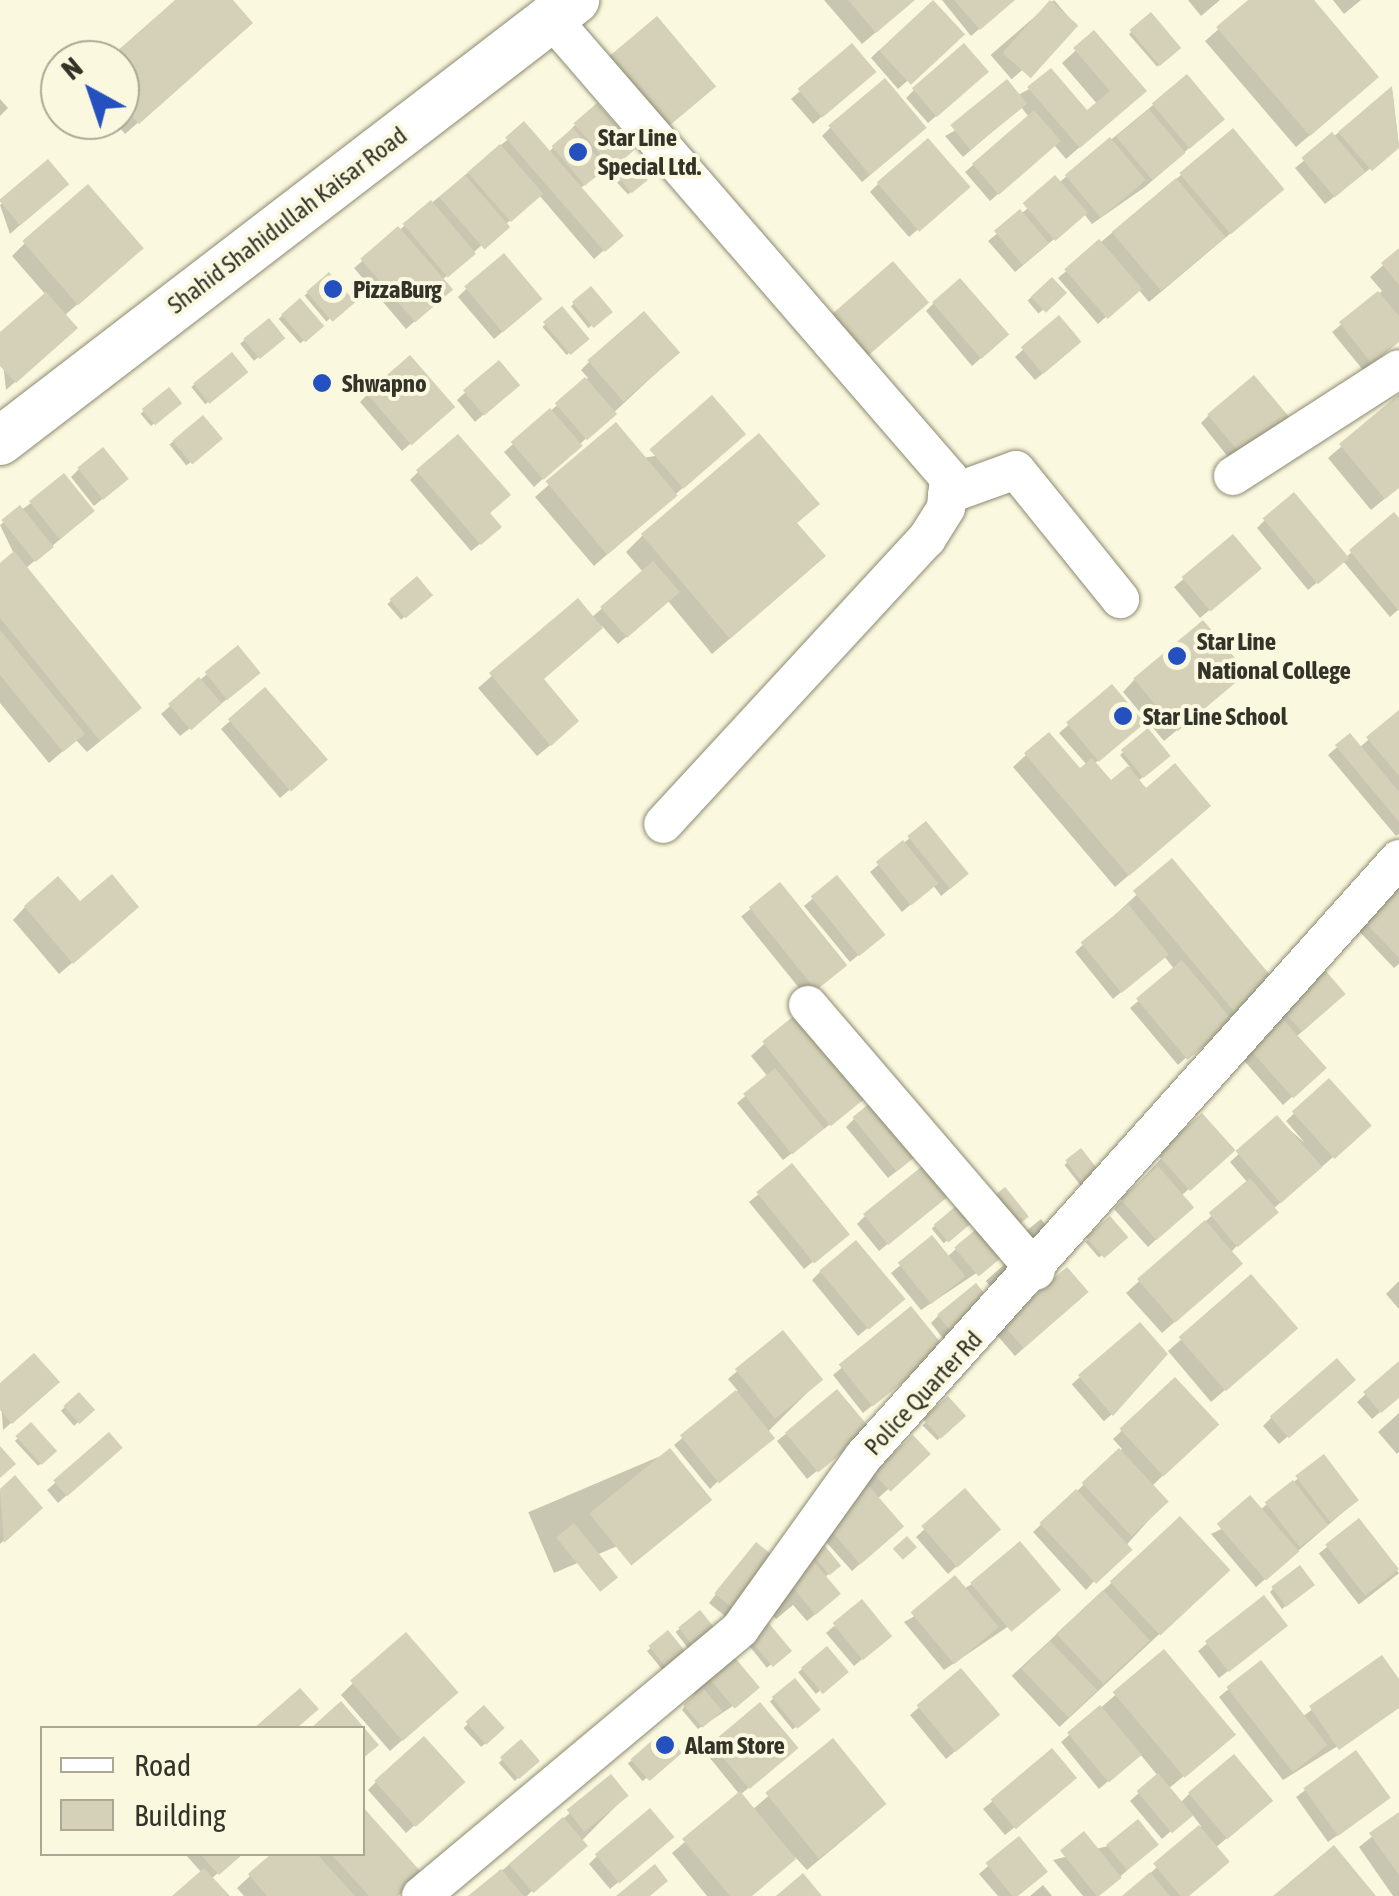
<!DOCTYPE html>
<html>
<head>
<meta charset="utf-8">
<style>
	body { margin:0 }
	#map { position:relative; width:1399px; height:1896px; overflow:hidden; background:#faf8de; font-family:"Asap Condensed",sans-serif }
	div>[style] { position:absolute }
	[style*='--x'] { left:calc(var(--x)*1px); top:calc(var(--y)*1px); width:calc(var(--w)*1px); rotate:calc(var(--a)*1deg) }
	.shadow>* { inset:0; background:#0003; transform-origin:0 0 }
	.building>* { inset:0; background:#d4d1b8; transform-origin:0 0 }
	.roads { filter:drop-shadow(0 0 2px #8c8972) drop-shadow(0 0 2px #8c8972) }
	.minor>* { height:38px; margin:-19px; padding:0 19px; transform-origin:19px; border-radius:19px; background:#fff }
	.major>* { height:48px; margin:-24px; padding:0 24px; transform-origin:24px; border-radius:24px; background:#fff }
	.dots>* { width:28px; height:28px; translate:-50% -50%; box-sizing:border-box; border:5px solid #faf8de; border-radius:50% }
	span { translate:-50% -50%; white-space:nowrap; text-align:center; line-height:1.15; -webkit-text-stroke:8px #faf8de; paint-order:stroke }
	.poi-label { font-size:25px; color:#343329; font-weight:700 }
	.left { translate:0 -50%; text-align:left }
	.street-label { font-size:25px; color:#343329 }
	.legend { position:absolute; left:40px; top:1726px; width:325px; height:130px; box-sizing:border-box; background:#faf8de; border:2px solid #aba996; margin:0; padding:12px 18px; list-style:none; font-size:30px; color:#343329 }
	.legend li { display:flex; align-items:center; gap:20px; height:50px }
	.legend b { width:50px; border:2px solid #aba996 }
	.north { position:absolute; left:40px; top:40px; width:100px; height:100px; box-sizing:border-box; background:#faf8de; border:2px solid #aba996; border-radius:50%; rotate:320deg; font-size:28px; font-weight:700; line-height:40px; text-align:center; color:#343329 }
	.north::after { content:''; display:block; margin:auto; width:35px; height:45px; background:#2451bf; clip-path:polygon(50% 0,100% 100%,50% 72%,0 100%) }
</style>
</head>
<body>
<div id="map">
	<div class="shadow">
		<div style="clip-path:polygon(179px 0,229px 0,237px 36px,125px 134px,113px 120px,120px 120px,120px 60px,111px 60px)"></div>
		<div style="clip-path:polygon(824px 0,914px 0,862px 44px)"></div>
		<div style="clip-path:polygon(942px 0,1013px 0,971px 36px)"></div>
		<div style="left:1054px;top:0;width:32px;height:84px;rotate:49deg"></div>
		<div style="clip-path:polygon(1188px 0,1220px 0,1201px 16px)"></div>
		<div style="clip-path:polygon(1252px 0,1311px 0,1364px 89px,1296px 147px,1205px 41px)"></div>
		<div style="clip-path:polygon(1333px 0,1361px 0,1344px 14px)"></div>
		<div style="left:1150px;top:16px;width:43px;height:28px;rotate:49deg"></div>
		<div style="clip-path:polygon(1094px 34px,1131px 103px,1066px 159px,1054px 145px,990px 201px,965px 172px,1029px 117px,1021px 107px,963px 157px,945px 136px,1029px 89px,1087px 113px,1098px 105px,1062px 63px)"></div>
		<div style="clip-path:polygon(953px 41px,898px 89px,871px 58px,879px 50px)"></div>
		<div style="clip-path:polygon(851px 47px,865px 80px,813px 124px,791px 99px)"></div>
		<div style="clip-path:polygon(1187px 77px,1214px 126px,1145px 187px,1092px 224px,1084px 214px,1015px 272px,988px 241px)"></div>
		<div style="clip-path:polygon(978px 80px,928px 123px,906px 98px,914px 90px)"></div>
		<div style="clip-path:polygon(1392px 89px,1399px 146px,1325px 204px,1295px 168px)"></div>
		<div style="clip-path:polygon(0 99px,8px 108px,0 116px)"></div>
		<div style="clip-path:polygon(575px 125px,624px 156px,579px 189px,611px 244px,594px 259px,539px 195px,442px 280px,442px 297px,406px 329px,354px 268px,507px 140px,548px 153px)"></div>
		<div style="clip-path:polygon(830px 128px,916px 136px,862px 182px,822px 136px)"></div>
		<div style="clip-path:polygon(48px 163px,58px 191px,10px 234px,0 205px)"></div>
		<div style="left:634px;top:167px;width:16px;height:23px;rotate:47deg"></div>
		<div style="clip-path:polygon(1181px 175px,1269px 201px,1149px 302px,1138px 289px,1098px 324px,1058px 278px)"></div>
		<div style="clip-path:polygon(878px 184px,958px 195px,909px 237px,870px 192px)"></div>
		<div style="clip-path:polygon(25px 243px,128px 260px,64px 316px,67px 336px,6px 390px,0 336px,46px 295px,12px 256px)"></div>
		<div style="clip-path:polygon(1399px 251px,1399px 341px,1363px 370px,1332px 332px,1382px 291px,1370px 277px)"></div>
		<div style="left:329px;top:275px;width:34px;height:32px;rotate:50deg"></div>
		<div style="left:1052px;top:280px;width:17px;height:32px;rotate:50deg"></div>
		<div style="clip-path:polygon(466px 289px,532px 307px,494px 339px,458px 297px)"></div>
		<div style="left:591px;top:290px;width:28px;height:26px;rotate:51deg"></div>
		<div style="left:299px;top:301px;width:33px;height:27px;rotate:49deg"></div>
		<div style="clip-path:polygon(934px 303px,998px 343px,972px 366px,926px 311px)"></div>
		<div style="left:562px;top:310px;width:37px;height:26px;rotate:49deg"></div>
		<div style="clip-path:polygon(1059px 318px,1071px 350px,1035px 380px,1015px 357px)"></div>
		<div style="left:268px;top:321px;width:22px;height:36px;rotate:51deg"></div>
		<div style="left:231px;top:355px;width:22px;height:51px;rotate:51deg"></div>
		<div style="clip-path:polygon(669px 361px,534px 487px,504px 452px,588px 378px,581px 370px,589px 362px)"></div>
		<div style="clip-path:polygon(498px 363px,509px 392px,475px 422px,457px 400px)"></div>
		<div style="left:169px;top:390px;width:16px;height:37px;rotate:50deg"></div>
		<div style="clip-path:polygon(368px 394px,444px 415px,402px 451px,360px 402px)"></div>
		<div style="clip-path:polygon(1399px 397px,1399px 487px,1371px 510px,1328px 458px)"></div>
		<div style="clip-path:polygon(1209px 415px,1285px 417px,1232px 462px,1201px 423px)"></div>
		<div style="left:202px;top:418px;width:27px;height:42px;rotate:51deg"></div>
		<div style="clip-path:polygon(616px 426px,643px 458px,735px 442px,594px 566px,535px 497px)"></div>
		<div style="clip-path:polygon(79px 469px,117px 487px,94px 506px,71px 477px)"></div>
		<div style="clip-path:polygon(418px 472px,487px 513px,491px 535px,471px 551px,410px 480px)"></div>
		<div style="clip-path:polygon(31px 503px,84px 519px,25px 569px,126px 720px,87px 752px,76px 740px,49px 763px,0 703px,0 566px,14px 554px,0 525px)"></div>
		<div style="clip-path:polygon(1394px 515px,1399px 609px,1390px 617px,1343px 561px,1308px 590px,1257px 528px,1265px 520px,1345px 558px)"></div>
		<div style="clip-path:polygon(795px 524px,806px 573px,712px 654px,668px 601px,618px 644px,602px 626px,541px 680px,564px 734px,537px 756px,478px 688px,577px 602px,591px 618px,643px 572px,626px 552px,642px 536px)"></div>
		<div style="clip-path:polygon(1233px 538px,1250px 576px,1200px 618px,1174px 587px)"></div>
		<div style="left:416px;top:579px;width:21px;height:38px;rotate:49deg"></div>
		<div style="clip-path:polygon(207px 674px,250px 681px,180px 736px,161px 714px)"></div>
		<div style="clip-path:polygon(1135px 679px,1231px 685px,1164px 741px,1123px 692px)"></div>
		<div style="clip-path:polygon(1112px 688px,1134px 731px,1094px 764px,1111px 784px,1130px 767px,1120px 755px,1148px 731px,1168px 756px,1137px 782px,1195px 819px,1115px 887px,1013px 767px,1026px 755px,1080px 771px,1087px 765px,1059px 733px)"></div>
		<div style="clip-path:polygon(265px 690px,316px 767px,280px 798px,221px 729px)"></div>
		<div style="clip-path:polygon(1399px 713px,1399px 834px,1396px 836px,1328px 755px,1350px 736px,1359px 748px)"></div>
		<div style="clip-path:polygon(926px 824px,958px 882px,941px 896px,933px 885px,902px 912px,870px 872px)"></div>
		<div style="clip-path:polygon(1172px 862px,1258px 993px,1178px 1065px,1130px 1008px,1175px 970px,1164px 956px,1113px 999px,1075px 952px)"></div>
		<div style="clip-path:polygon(837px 878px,874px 942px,850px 962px,804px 906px)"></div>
		<div style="left:780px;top:885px;width:103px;height:50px;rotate:51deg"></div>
		<div style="clip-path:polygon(1399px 889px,1399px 964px,1394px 968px,1357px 929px)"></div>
		<div style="clip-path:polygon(80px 905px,124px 919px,59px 974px,13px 920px,25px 907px)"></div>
		<div style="clip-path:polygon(1335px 1002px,1296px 1037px,1324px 1068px,1283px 1105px,1240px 1056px,1283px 1009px)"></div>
		<div style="clip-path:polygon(764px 1044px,854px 1106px,783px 1160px,737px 1103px,768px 1077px,751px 1056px)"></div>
		<div style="clip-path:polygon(1329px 1081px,1369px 1126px,1273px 1209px,1230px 1253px,1227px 1276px,1162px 1333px,1126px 1293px,1248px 1183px,1230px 1162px,1277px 1119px,1305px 1143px,1286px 1121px)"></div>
		<div style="clip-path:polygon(1201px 1116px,1223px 1158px,1181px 1196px,1191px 1207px,1148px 1247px,1114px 1209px)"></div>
		<div style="clip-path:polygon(854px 1119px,908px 1162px,888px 1178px,846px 1127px)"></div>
		<div style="left:1081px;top:1152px;width:31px;height:21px;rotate:52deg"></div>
		<div style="clip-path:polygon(792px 1167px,838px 1241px,804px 1269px,749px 1202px)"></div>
		<div style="clip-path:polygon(940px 1201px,879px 1251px,857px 1224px,865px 1216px)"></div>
		<div style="left:962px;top:1204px;width:19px;height:39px;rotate:51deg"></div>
		<div style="left:1041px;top:1219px;width:19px;height:35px;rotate:51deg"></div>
		<div style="left:1110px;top:1220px;width:21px;height:33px;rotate:49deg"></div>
		<div style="clip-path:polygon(932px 1239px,947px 1257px,956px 1249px,993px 1262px,921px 1310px,891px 1273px)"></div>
		<div style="left:1008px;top:1261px;width:15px;height:30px;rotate:48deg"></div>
		<div style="clip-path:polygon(1067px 1270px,1078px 1300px,1015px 1356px,996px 1334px)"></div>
		<div style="clip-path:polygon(820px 1272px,893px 1307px,858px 1336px,812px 1280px)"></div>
		<div style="clip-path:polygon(1251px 1278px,1282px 1341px,1211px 1402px,1168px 1351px)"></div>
		<div style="clip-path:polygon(1399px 1281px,1399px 1309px,1386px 1294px)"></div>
		<div style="clip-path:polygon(989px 1304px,945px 1341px,931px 1323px,939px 1315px)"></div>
		<div style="clip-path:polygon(911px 1310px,933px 1356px,863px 1413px,833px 1375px)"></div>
		<div style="clip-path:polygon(782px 1333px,812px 1388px,710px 1489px,674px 1445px,738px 1391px,728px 1379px)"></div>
		<div style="clip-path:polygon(1399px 1364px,1399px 1396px,1372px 1419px,1357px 1402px)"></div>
		<div style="left:1080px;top:1377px;width:49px;height:11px;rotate:49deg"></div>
		<div style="clip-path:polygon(1175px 1380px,1216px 1425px,1152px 1486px,1166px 1501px,1086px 1590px,1033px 1532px,1122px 1449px,1113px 1439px)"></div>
		<div style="clip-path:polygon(0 1386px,49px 1390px,3px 1430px)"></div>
		<div style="clip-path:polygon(1344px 1388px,1279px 1444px,1263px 1426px,1271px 1418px)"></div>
		<div style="clip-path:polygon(837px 1392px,859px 1437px,807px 1479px,777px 1441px)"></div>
		<div style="left:79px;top:1395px;width:20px;height:24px;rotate:49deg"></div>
		<div style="left:948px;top:1400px;width:21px;height:36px;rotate:45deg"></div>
		<div style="clip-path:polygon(1399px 1413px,1399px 1452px,1397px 1454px,1378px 1432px)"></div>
		<div style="left:31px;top:1426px;width:34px;height:22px;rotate:47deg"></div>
		<div style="left:670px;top:1452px;width:66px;height:154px;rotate:67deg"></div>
		<div style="clip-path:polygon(111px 1456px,58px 1503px,47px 1490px,55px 1483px)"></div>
		<div style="clip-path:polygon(1324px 1457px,1348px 1508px,1256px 1587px,1211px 1534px,1260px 1510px)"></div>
		<div style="clip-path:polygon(919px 1462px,877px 1499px,893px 1534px,852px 1571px,818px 1533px,874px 1473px)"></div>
		<div style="clip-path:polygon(15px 1479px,40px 1508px,0 1544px,0 1492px)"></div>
		<div style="clip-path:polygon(965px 1492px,990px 1537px,948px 1574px,916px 1537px)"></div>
		<div style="left:1180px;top:1519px;width:70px;height:230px;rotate:47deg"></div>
		<div style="left:1359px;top:1522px;width:65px;height:51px;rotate:52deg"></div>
		<div style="clip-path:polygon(820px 1544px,838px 1566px,824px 1578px,830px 1602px,807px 1621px,793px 1605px,776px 1619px,768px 1610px)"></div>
		<div style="clip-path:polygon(748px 1554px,773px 1560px,726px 1617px,709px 1603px)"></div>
		<div style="clip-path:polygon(972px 1584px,1050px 1598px,944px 1670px,904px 1622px)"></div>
		<div style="clip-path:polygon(1312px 1585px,1282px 1609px,1270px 1592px,1273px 1589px)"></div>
		<div style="clip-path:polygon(1264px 1598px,1277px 1634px,1219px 1678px,1198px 1651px)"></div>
		<div style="left:700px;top:1613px;width:23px;height:31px;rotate:52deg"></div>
		<div style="left:767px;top:1625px;width:33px;height:27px;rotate:51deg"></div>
		<div style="clip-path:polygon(834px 1626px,880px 1644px,854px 1666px,826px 1633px)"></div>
		<div style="clip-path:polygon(668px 1634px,665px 1673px,647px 1651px)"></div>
		<div style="left:827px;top:1649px;width:28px;height:37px;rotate:51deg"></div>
		<div style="clip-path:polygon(1164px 1653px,1219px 1747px,1168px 1789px,1180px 1803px,1189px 1794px,1262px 1809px,1215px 1848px,1218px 1870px,1186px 1896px,1126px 1896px,1201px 1826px,1191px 1813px,1162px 1839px,1130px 1801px,1158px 1776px,1140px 1754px,1099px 1789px,1061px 1742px)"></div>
		<div style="clip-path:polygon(1382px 1658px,1399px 1683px,1399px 1708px,1283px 1780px,1219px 1697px,1260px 1663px,1302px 1717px)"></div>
		<div style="clip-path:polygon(960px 1672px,989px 1723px,946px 1759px,910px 1715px)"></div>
		<div style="clip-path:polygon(707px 1676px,748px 1696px,698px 1729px,682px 1710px)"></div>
		<div style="left:794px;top:1682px;width:36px;height:31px;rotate:51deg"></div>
		<div style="clip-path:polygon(353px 1683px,443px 1704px,390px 1751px,341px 1695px)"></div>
		<div style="left:484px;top:1709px;width:26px;height:28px;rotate:47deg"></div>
		<div style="left:663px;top:1734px;width:23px;height:46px;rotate:50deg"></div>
		<div style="clip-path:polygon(832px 1741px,872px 1816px,807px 1870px,795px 1857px,751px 1896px,707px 1896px,672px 1853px,740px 1795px,705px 1752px,713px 1744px,786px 1756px,740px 1795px,752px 1810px)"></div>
		<div style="left:521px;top:1743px;width:24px;height:30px;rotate:48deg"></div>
		<div style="clip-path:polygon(1052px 1752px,1065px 1786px,1005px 1835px,983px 1809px)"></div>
		<div style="clip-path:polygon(1356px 1753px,1379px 1806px,1328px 1842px,1296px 1797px)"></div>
		<div style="clip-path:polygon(376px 1782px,454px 1790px,406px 1833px,368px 1790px)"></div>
		<div style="clip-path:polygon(618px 1804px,527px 1896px,472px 1896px,570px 1813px)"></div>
		<div style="clip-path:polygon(1399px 1815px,1399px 1896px,1393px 1896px,1359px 1847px)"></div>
		<div style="clip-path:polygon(1019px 1839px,1037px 1880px,1017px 1896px,998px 1896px,979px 1874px)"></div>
		<div style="clip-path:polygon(663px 1845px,610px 1889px,589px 1864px,597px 1856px)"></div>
		<div style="clip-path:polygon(1108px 1846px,1147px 1853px,1098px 1896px,1083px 1896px,1053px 1860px)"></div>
		<div style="clip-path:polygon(185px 1854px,240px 1854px,211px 1879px,226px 1896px,176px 1896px,202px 1873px)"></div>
		<div style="clip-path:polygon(274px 1854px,362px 1854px,396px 1896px,244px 1896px,237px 1888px)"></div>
		<div style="clip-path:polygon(1043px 1885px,1052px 1896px,1030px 1896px)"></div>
	</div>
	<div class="building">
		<div style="clip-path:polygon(175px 0,233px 0,253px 23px,139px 124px,120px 102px,120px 60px,107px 60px)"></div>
		<div style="clip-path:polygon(848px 0,915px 0,876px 33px)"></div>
		<div style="left:933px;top:0;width:47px;height:74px;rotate:47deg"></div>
		<div style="clip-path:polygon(954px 0,1015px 0,980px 30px)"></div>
		<div style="left:1050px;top:0;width:38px;height:71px;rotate:42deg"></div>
		<div style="clip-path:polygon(1248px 0,1314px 0,1379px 77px,1310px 136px,1216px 27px)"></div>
		<div style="left:1151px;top:12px;width:47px;height:28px;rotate:50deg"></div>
		<div style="left:657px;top:16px;width:92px;height:71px;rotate:50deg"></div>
		<div style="clip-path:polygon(1094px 30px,1147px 91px,1080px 148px,1027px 87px,1051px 68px,1087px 110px,1110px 91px,1073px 48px)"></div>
		<div style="left:852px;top:43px;width:38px;height:71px;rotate:50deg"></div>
		<div style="left:964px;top:43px;width:38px;height:69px;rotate:49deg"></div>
		<div style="left:1187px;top:74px;width:59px;height:46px;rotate:50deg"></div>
		<div style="left:885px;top:78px;width:65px;height:74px;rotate:50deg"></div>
		<div style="left:1007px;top:79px;width:32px;height:73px;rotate:51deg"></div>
		<div style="clip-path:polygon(1392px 86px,1399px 148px,1372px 171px,1338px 132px)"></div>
		<div style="left:597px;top:103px;width:60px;height:31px;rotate:49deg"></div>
		<div style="left:1149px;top:109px;width:57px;height:43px;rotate:50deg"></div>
		<div style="left:1034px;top:110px;width:41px;height:82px;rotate:49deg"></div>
		<div style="left:524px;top:121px;width:152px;height:25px;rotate:49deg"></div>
		<div style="left:573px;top:128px;width:52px;height:28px;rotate:50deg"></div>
		<div style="left:1233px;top:128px;width:80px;height:70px;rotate:50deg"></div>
		<div style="left:1332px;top:132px;width:52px;height:40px;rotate:50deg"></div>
		<div style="left:1110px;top:137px;width:56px;height:59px;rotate:50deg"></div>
		<div style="left:928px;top:138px;width:65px;height:68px;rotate:49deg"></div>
		<div style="left:500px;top:144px;width:66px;height:43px;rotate:49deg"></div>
		<div style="left:48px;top:159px;width:33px;height:64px;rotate:50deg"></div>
		<div style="left:634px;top:163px;width:22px;height:21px;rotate:51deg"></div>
		<div style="left:465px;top:175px;width:69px;height:34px;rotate:49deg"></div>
		<div style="left:1055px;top:175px;width:50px;height:43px;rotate:49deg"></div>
		<div style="left:1176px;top:178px;width:77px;height:84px;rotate:50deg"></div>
		<div style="left:88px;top:184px;width:85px;height:87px;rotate:49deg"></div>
		<div style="left:431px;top:200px;width:70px;height:37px;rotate:50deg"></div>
		<div style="left:1020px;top:209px;width:45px;height:34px;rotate:50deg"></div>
		<div style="left:398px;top:226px;width:84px;height:50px;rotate:49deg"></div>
		<div style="left:1099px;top:239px;width:66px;height:46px;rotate:49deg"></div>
		<div style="clip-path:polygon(1399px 248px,1399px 285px,1381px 263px)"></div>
		<div style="left:504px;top:253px;width:60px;height:52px;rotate:50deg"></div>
		<div style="left:893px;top:261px;width:55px;height:81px;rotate:49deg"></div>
		<div style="left:329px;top:272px;width:40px;height:30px;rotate:49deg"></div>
		<div style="left:1052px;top:277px;width:22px;height:29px;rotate:47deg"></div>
		<div style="left:960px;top:278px;width:75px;height:37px;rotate:49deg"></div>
		<div style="left:591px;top:286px;width:34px;height:25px;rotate:50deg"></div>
		<div style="clip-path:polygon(1378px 291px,1399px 316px,1399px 342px,1372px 364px,1339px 322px)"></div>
		<div style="clip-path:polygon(46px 292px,78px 328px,16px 383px,0 366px,0 332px)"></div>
		<div style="left:300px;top:298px;width:37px;height:25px;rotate:49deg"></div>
		<div style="left:562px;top:306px;width:43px;height:25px;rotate:50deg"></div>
		<div style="left:644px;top:311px;width:55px;height:75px;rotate:49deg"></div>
		<div style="left:1059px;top:315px;width:35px;height:50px;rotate:50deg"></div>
		<div style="left:269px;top:318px;width:26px;height:33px;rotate:51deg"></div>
		<div style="left:232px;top:352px;width:26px;height:50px;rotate:51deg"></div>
		<div style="left:410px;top:355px;width:69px;height:58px;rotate:49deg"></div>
		<div style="left:499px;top:360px;width:33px;height:47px;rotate:50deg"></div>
		<div style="left:1254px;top:375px;width:55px;height:61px;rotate:50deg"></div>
		<div style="left:585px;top:377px;width:49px;height:40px;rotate:49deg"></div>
		<div style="left:169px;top:387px;width:21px;height:35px;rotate:51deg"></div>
		<div style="clip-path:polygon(1399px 394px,1399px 488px,1385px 499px,1339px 444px)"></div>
		<div style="left:712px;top:395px;width:52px;height:83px;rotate:49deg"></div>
		<div style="left:550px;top:408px;width:50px;height:52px;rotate:49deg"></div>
		<div style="left:203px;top:415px;width:31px;height:40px;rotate:50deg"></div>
		<div style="left:616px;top:422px;width:96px;height:92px;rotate:50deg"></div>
		<div style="clip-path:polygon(759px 433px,820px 504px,797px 523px,826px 556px,730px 639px,641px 534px)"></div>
		<div style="clip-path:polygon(458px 434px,511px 495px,490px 513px,502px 527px,481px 545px,416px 470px)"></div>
		<div style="left:103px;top:447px;width:41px;height:33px;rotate:51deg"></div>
		<div style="left:64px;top:473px;width:49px;height:45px;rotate:51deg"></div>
		<div style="left:1294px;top:492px;width:86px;height:41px;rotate:50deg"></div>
		<div style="left:20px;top:505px;width:54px;height:24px;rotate:51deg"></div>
		<div style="clip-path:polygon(1394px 512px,1399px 518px,1399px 611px,1349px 550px)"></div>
		<div style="left:1233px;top:534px;width:45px;height:67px;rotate:50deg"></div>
		<div style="clip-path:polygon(14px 551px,142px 708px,100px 741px,0 618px,0 563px)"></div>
		<div style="left:653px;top:561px;width:41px;height:70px;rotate:49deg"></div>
		<div style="left:417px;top:576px;width:25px;height:36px;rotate:50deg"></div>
		<div style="clip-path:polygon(578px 598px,603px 628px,544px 679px,579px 721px,551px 746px,489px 673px)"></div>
		<div style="left:1203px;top:620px;width:69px;height:91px;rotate:50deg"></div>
		<div style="clip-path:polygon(0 630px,85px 734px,63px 752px,0 675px)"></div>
		<div style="left:238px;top:645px;width:36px;height:43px;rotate:51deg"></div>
		<div style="left:199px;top:677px;width:35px;height:41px;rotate:49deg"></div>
		<div style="left:1112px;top:684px;width:51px;height:60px;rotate:50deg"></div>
		<div style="left:265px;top:687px;width:96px;height:49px;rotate:49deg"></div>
		<div style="clip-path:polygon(1399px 710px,1399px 776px,1366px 737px)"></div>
		<div style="left:1148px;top:728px;width:36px;height:35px;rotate:51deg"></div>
		<div style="clip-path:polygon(1049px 732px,1080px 768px,1092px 758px,1111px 780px,1128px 766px,1146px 788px,1175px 763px,1211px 806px,1129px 876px,1024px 753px)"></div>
		<div style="clip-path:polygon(1350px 733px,1399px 792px,1399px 822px,1335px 745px)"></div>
		<div style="left:926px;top:821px;width:68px;height:24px;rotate:51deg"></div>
		<div style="left:903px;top:840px;width:56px;height:35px;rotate:51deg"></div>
		<div style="left:1172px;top:858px;width:160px;height:51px;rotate:50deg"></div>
		<div style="clip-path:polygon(112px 874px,139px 907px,73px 964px,24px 906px,58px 876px,80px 901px)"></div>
		<div style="left:837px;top:875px;width:77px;height:34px;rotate:51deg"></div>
		<div style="left:780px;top:882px;width:107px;height:40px;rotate:51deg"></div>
		<div style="clip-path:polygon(1399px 886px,1399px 958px,1363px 920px)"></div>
		<div style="left:1128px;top:904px;width:65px;height:61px;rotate:51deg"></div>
		<div style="left:1182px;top:960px;width:80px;height:60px;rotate:50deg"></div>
		<div style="left:1324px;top:969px;width:33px;height:58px;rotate:49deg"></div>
		<div style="left:801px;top:1010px;width:109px;height:50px;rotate:51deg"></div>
		<div style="left:1280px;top:1016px;width:70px;height:45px;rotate:48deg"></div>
		<div style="left:775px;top:1068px;width:78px;height:41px;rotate:51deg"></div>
		<div style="left:1329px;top:1078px;width:64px;height:50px;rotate:48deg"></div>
		<div style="left:875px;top:1099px;width:70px;height:29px;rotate:51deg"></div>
		<div style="left:1202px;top:1113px;width:50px;height:61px;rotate:48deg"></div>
		<div style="left:1277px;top:1115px;width:69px;height:55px;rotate:49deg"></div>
		<div style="left:1081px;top:1148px;width:36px;height:20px;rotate:52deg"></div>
		<div style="left:792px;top:1163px;width:92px;height:46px;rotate:51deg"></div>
		<div style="left:926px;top:1163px;width:40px;height:81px;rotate:51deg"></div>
		<div style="left:1158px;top:1166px;width:55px;height:50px;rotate:49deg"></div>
		<div style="left:1250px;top:1178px;width:45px;height:54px;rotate:50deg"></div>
		<div style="left:1005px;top:1187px;width:38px;height:25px;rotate:51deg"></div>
		<div style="left:962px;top:1201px;width:23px;height:37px;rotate:50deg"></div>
		<div style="left:1110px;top:1216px;width:28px;height:32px;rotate:49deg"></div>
		<div style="left:1205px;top:1220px;width:58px;height:90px;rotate:49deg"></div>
		<div style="left:981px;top:1225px;width:38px;height:35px;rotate:50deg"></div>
		<div style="left:932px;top:1235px;width:53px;height:44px;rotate:51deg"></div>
		<div style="left:856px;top:1240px;width:77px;height:48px;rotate:50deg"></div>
		<div style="left:1067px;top:1267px;width:33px;height:86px;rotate:49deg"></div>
		<div style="left:1251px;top:1274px;width:72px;height:96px;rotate:49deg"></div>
		<div style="left:976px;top:1283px;width:27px;height:50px;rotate:51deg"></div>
		<div style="left:911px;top:1306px;width:54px;height:93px;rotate:51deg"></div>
		<div style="clip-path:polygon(1140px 1322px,1168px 1354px,1113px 1416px,1078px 1375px)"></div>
		<div style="left:783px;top:1330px;width:64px;height:62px;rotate:51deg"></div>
		<div style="clip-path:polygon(34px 1353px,60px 1382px,12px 1424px,0 1410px,0 1383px)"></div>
		<div style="left:1337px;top:1358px;width:29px;height:89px;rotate:49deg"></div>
		<div style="clip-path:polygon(1399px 1361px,1399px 1398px,1381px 1413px,1363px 1392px)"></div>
		<div style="left:1175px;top:1377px;width:65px;height:76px;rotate:47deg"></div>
		<div style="left:837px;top:1389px;width:52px;height:68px;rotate:50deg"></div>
		<div style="left:736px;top:1390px;width:62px;height:72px;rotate:51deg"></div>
		<div style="left:79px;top:1392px;width:24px;height:21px;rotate:48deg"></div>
		<div style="left:948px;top:1396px;width:27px;height:34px;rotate:48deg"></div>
		<div style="left:31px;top:1422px;width:39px;height:21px;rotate:48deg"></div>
		<div style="left:109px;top:1432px;width:21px;height:74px;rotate:49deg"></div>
		<div style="left:913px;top:1435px;width:26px;height:55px;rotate:47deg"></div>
		<div style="clip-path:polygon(0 1446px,16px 1464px,0 1478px)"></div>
		<div style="left:670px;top:1448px;width:67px;height:104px;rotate:51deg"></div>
		<div style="left:1119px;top:1448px;width:73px;height:51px;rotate:47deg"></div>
		<div style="left:1324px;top:1454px;width:58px;height:36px;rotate:53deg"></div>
		<div style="clip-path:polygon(15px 1475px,43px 1508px,4px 1543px,0 1489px)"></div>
		<div style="left:1293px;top:1480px;width:57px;height:36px;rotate:52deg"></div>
		<div style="left:868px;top:1485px;width:55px;height:58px;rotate:49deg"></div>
		<div style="left:965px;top:1488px;width:55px;height:58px;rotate:49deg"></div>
		<div style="left:1076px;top:1489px;width:83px;height:50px;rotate:47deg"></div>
		<div style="left:1250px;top:1495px;width:75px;height:44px;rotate:49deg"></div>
		<div style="left:1180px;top:1516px;width:74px;height:96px;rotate:47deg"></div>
		<div style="left:1359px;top:1518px;width:65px;height:43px;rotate:52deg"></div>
		<div style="left:574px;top:1523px;width:70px;height:23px;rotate:51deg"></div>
		<div style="left:907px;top:1536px;width:15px;height:19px;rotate:48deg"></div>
		<div style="left:821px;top:1541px;width:32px;height:15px;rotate:51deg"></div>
		<div style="left:1020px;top:1541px;width:64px;height:65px;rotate:50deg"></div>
		<div style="left:756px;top:1542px;width:27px;height:66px;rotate:39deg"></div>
		<div style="left:810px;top:1557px;width:48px;height:33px;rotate:50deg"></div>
		<div style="left:1300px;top:1565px;width:25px;height:36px;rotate:53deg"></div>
		<div style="left:955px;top:1575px;width:68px;height:58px;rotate:50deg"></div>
		<div style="left:1103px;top:1590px;width:69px;height:64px;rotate:47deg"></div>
		<div style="left:1264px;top:1595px;width:39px;height:75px;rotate:52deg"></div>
		<div style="left:862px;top:1599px;width:48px;height:38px;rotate:51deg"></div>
		<div style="left:700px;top:1610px;width:27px;height:28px;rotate:51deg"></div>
		<div style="left:767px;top:1621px;width:39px;height:25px;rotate:50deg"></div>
		<div style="left:668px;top:1630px;width:33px;height:25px;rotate:51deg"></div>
		<div style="left:406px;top:1632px;width:80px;height:74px;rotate:49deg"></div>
		<div style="left:1050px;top:1641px;width:68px;height:40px;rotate:46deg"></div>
		<div style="left:827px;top:1646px;width:34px;height:34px;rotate:50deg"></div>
		<div style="left:1164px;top:1649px;width:112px;height:67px;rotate:50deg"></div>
		<div style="left:731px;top:1653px;width:45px;height:33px;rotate:50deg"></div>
		<div style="clip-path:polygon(1382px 1655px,1399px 1679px,1399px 1708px,1339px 1750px,1309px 1706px)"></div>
		<div style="left:1261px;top:1660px;width:108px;height:44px;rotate:52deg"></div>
		<div style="left:961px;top:1668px;width:61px;height:58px;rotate:50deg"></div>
		<div style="left:795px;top:1678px;width:41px;height:30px;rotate:51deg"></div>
		<div style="clip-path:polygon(300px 1688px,319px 1709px,297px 1728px,254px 1728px)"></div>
		<div style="left:703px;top:1688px;width:30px;height:26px;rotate:50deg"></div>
		<div style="clip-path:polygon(341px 1701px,379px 1745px,362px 1759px,362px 1728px,311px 1728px)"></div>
		<div style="left:760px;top:1702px;width:60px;height:64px;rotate:50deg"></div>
		<div style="left:484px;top:1705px;width:31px;height:25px;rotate:48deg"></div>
		<div style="left:1100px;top:1705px;width:65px;height:43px;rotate:50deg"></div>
		<div style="left:663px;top:1731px;width:29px;height:43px;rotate:49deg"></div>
		<div style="left:424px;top:1736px;width:62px;height:67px;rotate:48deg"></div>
		<div style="left:833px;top:1738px;width:85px;height:87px;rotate:51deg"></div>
		<div style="left:521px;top:1739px;width:29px;height:28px;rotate:49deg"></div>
		<div style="left:1052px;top:1748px;width:39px;height:80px;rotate:50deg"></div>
		<div style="left:1356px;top:1750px;width:59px;height:65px;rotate:54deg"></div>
		<div style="left:1234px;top:1754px;width:61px;height:60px;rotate:50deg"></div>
		<div style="left:1158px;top:1773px;width:55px;height:28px;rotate:50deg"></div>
		<div style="left:611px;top:1774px;width:28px;height:57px;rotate:51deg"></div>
		<div style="clip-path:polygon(740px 1791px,796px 1859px,752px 1896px,730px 1896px,682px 1839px)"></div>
		<div style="clip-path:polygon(362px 1806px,423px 1874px,398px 1896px,369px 1896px,331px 1854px,362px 1854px)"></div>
		<div style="left:650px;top:1808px;width:38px;height:72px;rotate:50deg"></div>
		<div style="clip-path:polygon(1399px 1812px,1399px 1875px,1369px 1833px)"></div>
		<div style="left:563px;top:1817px;width:38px;height:72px;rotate:49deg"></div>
		<div style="left:1138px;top:1819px;width:33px;height:41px;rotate:51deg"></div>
		<div style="left:1199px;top:1825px;width:48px;height:60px;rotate:50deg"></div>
		<div style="left:1084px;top:1831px;width:60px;height:31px;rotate:51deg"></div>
		<div style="left:1019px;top:1836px;width:46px;height:43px;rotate:51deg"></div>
		<div style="clip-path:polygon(1334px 1845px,1376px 1896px,1273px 1896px)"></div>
		<div style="clip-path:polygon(200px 1854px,243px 1854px,219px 1875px)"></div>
		<div style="clip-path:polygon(271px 1854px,317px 1854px,355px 1896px,267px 1896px,248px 1874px)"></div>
		<div style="clip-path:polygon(655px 1864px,668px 1881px,650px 1896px,616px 1896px)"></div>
		<div style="clip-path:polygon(204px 1868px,230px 1896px,172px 1896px)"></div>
		<div style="clip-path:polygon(501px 1869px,524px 1896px,468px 1896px)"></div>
		<div style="clip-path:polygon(1150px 1872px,1170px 1896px,1122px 1896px)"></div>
		<div style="clip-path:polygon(803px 1873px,822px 1896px,776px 1896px)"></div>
	</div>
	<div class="roads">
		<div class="minor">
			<div style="--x:551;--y:18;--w:608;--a:49.13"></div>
			<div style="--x:949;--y:478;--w:30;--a:96"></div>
			<div style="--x:946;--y:508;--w:36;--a:122"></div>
			<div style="--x:927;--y:538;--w:389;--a:132.7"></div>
			<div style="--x:1233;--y:476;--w:197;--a:-32.8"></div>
			<div style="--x:947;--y:495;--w:73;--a:-19.9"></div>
			<div style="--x:1016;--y:470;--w:166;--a:51.1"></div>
			<div style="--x:808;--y:1005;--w:350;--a:49.4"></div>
			<div style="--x:421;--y:1896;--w:416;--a:-39.9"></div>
			<div style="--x:740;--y:1629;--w:211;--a:-54.4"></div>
			<div style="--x:863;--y:1457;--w:803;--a:-48.13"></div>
		</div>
		<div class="major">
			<div style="--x:0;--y:441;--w:725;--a:-37.49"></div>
		</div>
	</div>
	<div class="dots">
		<div style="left:578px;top:152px;background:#2451bf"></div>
		<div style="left:333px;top:289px;background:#2451bf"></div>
		<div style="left:322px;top:383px;background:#2451bf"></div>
		<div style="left:1177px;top:656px;background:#2451bf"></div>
		<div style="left:1123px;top:716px;background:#2451bf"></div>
		<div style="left:665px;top:1745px;background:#2451bf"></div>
	</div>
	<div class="poi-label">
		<span class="left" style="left:598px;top:152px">Star Line<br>Special Ltd.</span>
		<span class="left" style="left:353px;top:289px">PizzaBurg</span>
		<span class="left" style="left:342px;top:383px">Shwapno</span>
		<span class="left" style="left:1197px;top:656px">Star Line<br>National College</span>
		<span class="left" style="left:1143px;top:716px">Star Line School</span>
		<span class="left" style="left:685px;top:1745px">Alam Store</span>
	</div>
	<div class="street-label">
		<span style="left:287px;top:220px;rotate:-37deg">Shahid Shahidullah Kaisar Road</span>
		<span style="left:923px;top:1393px;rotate:-47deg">Police Quarter Rd</span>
	</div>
	<ul class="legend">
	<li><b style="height:12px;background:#fff"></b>Road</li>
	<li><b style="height:28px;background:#d4d1b8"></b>Building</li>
	</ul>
	<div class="north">N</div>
</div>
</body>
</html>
